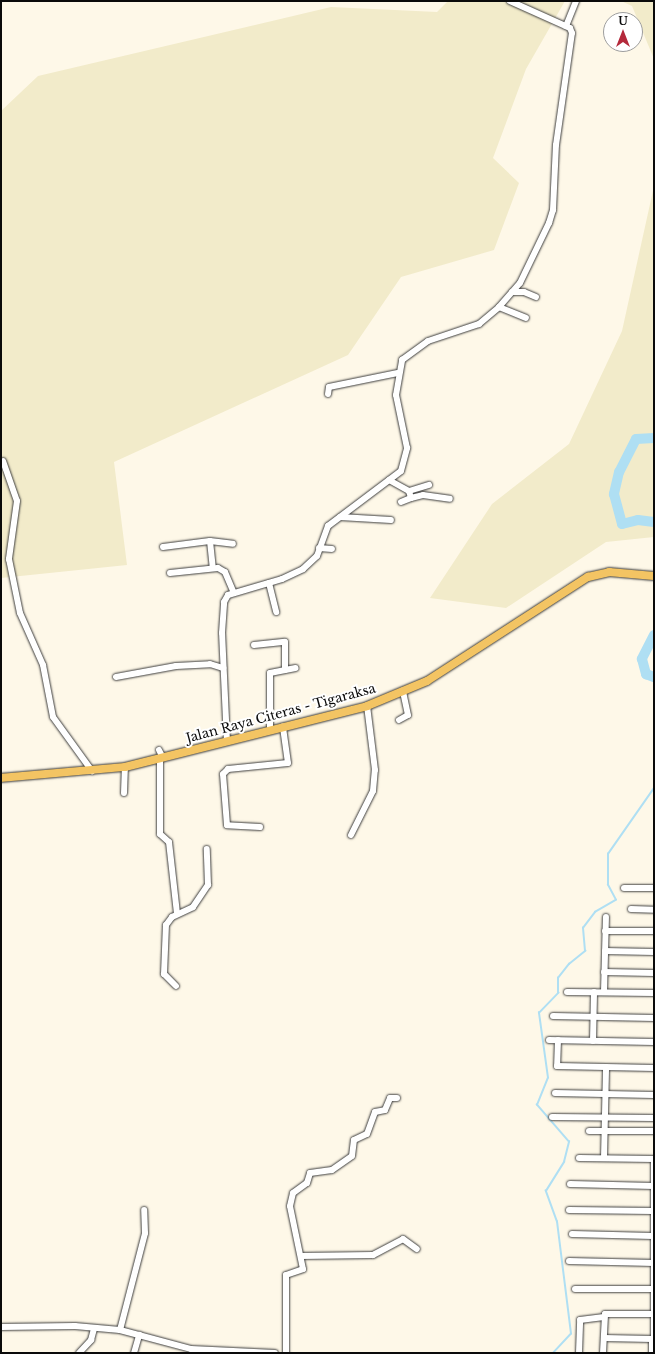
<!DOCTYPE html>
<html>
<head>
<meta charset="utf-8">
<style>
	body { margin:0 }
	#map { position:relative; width:655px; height:1354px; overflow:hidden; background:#fef8e8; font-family:"Libre Baskerville",serif }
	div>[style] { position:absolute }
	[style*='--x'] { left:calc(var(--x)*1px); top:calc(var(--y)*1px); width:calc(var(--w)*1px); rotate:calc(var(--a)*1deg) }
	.farmland>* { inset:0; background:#f2ebca }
	.stream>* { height:1.5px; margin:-0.75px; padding:0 0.75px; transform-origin:0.75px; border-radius:0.75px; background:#afdff3 }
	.river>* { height:10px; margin:-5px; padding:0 5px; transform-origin:5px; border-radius:5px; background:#afdff3 }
	.roads { filter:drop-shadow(0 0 1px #3d3d3d) drop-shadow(0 0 1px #3d3d3d) }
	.minor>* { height:6px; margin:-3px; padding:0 3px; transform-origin:3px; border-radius:3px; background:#fff }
	.major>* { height:8px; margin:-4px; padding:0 4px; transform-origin:4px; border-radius:4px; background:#f3c463 }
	span { translate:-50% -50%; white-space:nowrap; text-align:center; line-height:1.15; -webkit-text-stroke:4px #fff; paint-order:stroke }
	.street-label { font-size:13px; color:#0a0a0a }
	.frame { position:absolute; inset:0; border:2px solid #0a0a0a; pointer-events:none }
	.north { position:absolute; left:603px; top:12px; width:40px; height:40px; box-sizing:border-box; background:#fff; border:1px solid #9d9d9d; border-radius:50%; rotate:0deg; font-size:11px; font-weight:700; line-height:16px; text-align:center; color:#0a0a0a }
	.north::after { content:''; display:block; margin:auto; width:14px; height:18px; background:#b4293b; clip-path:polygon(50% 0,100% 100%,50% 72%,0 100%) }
</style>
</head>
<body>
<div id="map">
	<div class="farmland">
		<div style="clip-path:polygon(448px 1px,565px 1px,526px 69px,493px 158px,519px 183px,494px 250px,401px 277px,348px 355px,114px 462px,127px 565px,1px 578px,1px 111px,38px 76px,331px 7px,437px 12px)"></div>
		<div style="clip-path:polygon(621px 1px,654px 1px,654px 59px,632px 6px)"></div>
		<div style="clip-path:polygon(654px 186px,654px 537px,606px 542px,506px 608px,430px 598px,492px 504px,569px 444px,622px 331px)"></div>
	</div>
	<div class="stream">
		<div style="--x:553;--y:1353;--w:26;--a:-47"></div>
		<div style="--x:571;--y:1334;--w:113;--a:-97.1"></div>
		<div style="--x:557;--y:1222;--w:33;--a:-110"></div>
		<div style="--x:546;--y:1191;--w:34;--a:-58"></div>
		<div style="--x:564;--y:1162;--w:21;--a:-76"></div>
		<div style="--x:569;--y:1142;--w:49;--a:-130.9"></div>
		<div style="--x:537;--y:1105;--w:29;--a:-68"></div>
		<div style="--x:548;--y:1078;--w:66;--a:-97.9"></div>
		<div style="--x:539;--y:1013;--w:28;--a:-46"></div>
		<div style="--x:558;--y:993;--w:15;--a:-90"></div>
		<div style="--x:558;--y:978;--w:18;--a:-52"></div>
		<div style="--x:569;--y:964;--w:21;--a:-39"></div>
		<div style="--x:585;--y:951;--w:23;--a:-95"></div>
		<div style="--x:583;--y:928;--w:20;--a:-53"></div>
		<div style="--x:595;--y:912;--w:24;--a:-30"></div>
		<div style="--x:616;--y:900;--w:17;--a:-118"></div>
		<div style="--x:608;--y:885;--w:31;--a:-90"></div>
		<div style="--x:608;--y:854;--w:80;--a:-55.1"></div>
	</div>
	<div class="river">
		<div style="--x:654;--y:438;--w:18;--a:177"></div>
		<div style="--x:636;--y:439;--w:37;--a:117"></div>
		<div style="--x:619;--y:472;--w:23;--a:103"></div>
		<div style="--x:614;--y:494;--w:31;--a:75"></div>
		<div style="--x:622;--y:524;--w:16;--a:-14"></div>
		<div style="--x:638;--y:520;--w:16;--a:7"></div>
		<div style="--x:654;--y:635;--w:27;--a:117"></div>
		<div style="--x:642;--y:659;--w:16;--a:75"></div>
		<div style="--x:646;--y:674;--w:9;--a:21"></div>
	</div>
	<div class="roads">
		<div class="minor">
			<div style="--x:566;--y:26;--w:27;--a:-68"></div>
			<div style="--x:512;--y:292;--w:12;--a:0"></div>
			<div style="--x:524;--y:292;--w:13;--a:23"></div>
			<div style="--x:499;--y:307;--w:29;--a:22"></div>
			<div style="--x:328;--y:394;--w:7;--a:-82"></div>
			<div style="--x:329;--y:387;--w:70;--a:-11.5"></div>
			<div style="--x:3;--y:461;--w:42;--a:70.7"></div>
			<div style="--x:17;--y:501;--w:59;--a:97.9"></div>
			<div style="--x:9;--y:559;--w:55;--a:78.5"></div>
			<div style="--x:20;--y:613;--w:57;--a:66.1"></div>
			<div style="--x:43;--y:665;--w:53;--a:79.1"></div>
			<div style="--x:53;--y:717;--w:67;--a:54.2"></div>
			<div style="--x:389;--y:480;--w:23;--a:29"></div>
			<div style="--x:409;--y:491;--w:21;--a:-17"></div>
			<div style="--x:409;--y:491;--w:7;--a:74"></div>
			<div style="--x:411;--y:498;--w:12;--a:-14"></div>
			<div style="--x:423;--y:495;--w:27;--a:8"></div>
			<div style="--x:401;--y:502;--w:11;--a:-22"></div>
			<div style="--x:340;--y:517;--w:51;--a:3.4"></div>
			<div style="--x:210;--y:541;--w:23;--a:7"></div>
			<div style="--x:163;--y:547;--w:47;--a:-7.3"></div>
			<div style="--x:210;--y:541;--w:27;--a:84"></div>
			<div style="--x:319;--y:548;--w:13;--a:4"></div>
			<div style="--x:170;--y:573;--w:48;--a:-5.9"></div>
			<div style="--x:218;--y:568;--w:8;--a:30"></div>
			<div style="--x:225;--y:572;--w:21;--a:67"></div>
			<div style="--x:269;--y:583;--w:30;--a:76"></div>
			<div style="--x:254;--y:645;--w:31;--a:-6"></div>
			<div style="--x:285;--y:642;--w:28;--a:90"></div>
			<div style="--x:116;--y:677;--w:61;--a:-10.4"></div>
			<div style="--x:176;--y:666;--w:34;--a:-3"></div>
			<div style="--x:210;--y:664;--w:14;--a:17"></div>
			<div style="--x:399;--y:720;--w:10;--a:-29"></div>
			<div style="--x:408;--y:715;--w:25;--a:-102"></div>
			<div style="--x:270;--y:729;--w:56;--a:-90"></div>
			<div style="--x:270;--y:673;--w:26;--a:-11"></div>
			<div style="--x:227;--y:742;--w:109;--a:-92.6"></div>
			<div style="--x:222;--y:633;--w:31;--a:-86"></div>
			<div style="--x:224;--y:602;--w:8;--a:-60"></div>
			<div style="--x:228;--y:595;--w:56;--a:-16.5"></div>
			<div style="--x:282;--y:579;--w:23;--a:-25"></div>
			<div style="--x:303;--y:569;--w:19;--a:-43"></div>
			<div style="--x:317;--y:556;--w:32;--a:-70"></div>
			<div style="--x:328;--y:526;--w:91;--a:-37"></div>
			<div style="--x:401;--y:471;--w:24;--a:-75"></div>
			<div style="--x:407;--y:448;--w:54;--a:-101.7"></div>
			<div style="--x:396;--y:395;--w:36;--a:-80"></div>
			<div style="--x:402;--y:360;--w:32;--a:-36"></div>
			<div style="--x:428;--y:341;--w:54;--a:-18.4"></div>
			<div style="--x:479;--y:324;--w:26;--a:-40"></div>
			<div style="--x:499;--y:307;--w:32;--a:-49"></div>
			<div style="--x:520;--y:283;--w:67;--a:-64.2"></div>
			<div style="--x:549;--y:223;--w:14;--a:-73"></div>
			<div style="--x:553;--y:210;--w:65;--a:-87.4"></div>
			<div style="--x:556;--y:145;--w:113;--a:-81.9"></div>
			<div style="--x:572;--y:33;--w:5;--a:-112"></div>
			<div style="--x:570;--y:28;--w:66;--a:-155.8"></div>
			<div style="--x:159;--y:750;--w:9;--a:63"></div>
			<div style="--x:160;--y:759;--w:75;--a:90"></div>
			<div style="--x:160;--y:834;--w:12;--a:42"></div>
			<div style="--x:169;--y:842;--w:71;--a:83.6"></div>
			<div style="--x:124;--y:793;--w:26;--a:-88"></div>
			<div style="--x:260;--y:827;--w:33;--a:-177"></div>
			<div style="--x:227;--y:825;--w:51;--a:-94.5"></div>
			<div style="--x:223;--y:774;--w:7;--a:-45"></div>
			<div style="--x:228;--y:769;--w:60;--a:-5.7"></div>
			<div style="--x:288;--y:763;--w:37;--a:-98"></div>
			<div style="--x:351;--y:835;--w:49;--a:-63.4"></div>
			<div style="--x:373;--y:791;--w:21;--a:-85"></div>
			<div style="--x:375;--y:770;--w:64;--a:-97.1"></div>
			<div style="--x:624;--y:888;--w:30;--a:0"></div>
			<div style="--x:631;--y:909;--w:23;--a:2"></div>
			<div style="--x:605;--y:931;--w:49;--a:0"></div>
			<div style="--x:605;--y:951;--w:49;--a:1.2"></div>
			<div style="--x:604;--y:972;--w:50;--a:1.1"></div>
			<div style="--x:176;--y:986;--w:17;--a:-135"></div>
			<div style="--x:164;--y:974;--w:49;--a:-87.7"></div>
			<div style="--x:166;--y:925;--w:10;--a:-53"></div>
			<div style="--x:172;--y:917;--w:23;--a:-25"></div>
			<div style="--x:193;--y:907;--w:27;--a:-56"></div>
			<div style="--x:208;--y:885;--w:36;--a:-92"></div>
			<div style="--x:567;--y:992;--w:87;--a:0.7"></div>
			<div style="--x:604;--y:992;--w:75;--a:-88.5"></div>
			<div style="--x:553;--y:1016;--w:101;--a:1.1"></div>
			<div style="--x:549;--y:1040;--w:105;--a:1.1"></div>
			<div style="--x:558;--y:1040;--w:26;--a:92"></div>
			<div style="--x:557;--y:1066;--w:97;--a:1.2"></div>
			<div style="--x:593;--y:1041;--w:49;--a:-88.8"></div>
			<div style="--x:555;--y:1093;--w:99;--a:1.2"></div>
			<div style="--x:552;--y:1117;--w:102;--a:0.6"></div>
			<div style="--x:589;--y:1131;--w:65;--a:0"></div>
			<div style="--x:579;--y:1158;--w:75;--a:0.8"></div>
			<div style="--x:604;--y:1158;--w:91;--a:-88.7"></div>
			<div style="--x:654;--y:1160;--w:182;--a:90"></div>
			<div style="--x:570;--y:1184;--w:84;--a:1.4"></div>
			<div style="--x:569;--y:1210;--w:84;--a:0.7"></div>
			<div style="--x:572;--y:1234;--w:81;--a:1.4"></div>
			<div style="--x:301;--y:1256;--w:72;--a:-0.8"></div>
			<div style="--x:373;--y:1255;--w:34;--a:-28"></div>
			<div style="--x:403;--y:1239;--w:17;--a:36"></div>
			<div style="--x:569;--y:1261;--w:85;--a:1.3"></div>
			<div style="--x:575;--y:1289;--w:78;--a:0"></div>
			<div style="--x:1;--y:1327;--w:74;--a:-0.8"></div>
			<div style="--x:75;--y:1326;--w:45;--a:5.1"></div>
			<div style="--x:120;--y:1330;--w:73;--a:15"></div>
			<div style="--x:191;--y:1349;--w:84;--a:2.7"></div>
			<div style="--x:120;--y:1330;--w:100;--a:-75.5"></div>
			<div style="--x:145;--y:1233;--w:23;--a:-92"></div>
			<div style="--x:604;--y:1338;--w:48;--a:1.2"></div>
			<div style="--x:79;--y:1353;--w:18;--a:-47"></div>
			<div style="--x:91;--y:1340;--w:11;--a:-75"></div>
			<div style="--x:134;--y:1353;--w:19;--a:-74"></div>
			<div style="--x:286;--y:1353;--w:78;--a:-90"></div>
			<div style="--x:286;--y:1275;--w:18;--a:-19"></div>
			<div style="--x:303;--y:1269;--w:64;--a:-101.7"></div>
			<div style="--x:290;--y:1206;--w:13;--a:-77"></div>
			<div style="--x:293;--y:1193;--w:17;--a:-36"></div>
			<div style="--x:307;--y:1183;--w:10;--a:-73"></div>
			<div style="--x:310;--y:1173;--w:22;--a:-8"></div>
			<div style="--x:332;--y:1170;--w:24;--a:-35"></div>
			<div style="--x:352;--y:1156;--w:16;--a:-83"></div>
			<div style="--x:354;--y:1140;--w:14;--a:-25"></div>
			<div style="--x:367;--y:1134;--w:23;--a:-70"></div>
			<div style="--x:375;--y:1112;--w:10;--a:-11"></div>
			<div style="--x:385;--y:1110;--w:13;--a:-67"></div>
			<div style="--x:390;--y:1098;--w:7;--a:0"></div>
			<div style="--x:579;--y:1353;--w:33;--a:-88"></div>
			<div style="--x:580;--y:1320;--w:24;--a:-7"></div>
			<div style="--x:603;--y:1353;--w:39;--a:-87"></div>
			<div style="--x:605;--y:1314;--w:47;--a:0"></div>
			<div style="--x:652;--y:1353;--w:11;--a:-90"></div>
		</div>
		<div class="major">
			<div style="--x:1;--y:778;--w:124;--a:-5.1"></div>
			<div style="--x:125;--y:767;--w:250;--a:-14.1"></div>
			<div style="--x:367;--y:706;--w:65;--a:-22.6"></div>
			<div style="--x:427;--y:681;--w:192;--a:-32.9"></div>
			<div style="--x:588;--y:577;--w:22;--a:-13"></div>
			<div style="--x:609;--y:572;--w:45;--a:5.1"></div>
		</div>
	</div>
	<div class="street-label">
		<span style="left:281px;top:714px;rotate:-15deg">Jalan Raya Citeras - Tigaraksa</span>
	</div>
	<div class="frame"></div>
	<div class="north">U</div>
</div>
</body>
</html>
